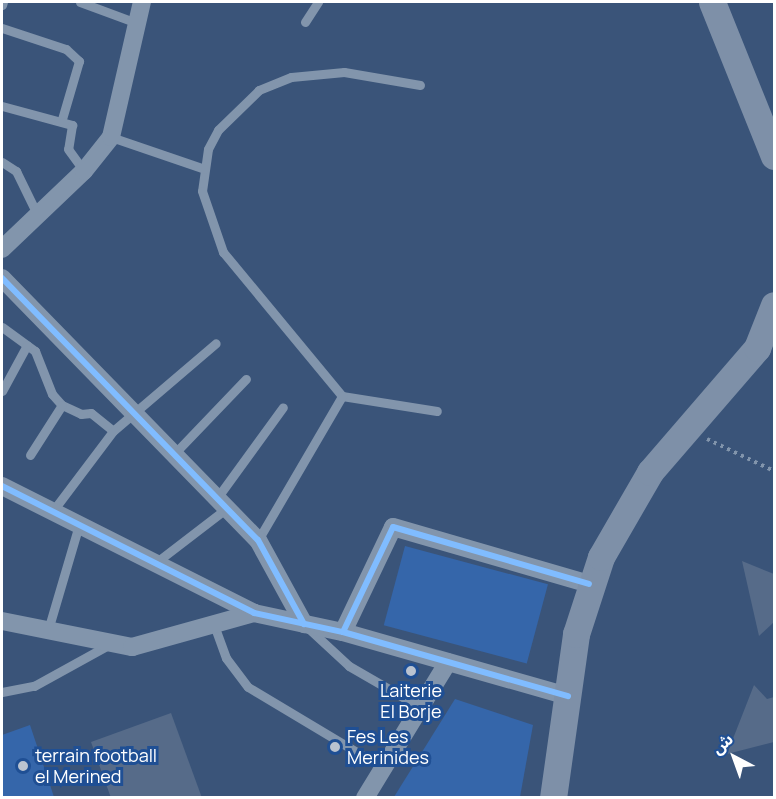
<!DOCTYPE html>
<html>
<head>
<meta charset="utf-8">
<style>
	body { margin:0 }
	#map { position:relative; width:776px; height:799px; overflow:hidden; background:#3a5479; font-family:Manrope,"Noto Sans Arabic",sans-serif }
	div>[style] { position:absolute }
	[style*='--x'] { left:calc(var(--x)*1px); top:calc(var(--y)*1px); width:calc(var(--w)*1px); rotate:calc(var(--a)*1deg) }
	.green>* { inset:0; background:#3566aa; transform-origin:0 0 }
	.building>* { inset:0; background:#566b89 }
	.path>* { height:4px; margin-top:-2px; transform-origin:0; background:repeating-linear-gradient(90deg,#8295ac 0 3px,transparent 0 7.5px) }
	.service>* { height:9px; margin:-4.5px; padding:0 4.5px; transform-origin:4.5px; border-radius:4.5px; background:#8295ac }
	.minor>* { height:18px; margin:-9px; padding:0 9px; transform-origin:9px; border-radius:9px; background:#8295ac }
	.secondary>* { height:27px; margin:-13.5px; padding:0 13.5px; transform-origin:13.5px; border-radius:13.5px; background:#7e90a8 }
	.cycleway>* { height:6px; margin:-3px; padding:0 3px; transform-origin:3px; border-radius:3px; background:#80bcff }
	.dots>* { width:16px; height:16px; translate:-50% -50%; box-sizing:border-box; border:3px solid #1f4f94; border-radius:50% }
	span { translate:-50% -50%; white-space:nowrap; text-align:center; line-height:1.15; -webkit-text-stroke:6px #1f4f94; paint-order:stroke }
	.poi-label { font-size:18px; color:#fff }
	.left { translate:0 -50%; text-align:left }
	.frame { position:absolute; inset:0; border:3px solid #fff; pointer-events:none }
	.north { position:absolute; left:704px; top:727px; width:60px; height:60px; -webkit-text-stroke:4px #1f4f94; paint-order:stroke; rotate:319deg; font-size:16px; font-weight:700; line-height:24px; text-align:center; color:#fff }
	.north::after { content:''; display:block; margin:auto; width:21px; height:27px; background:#fff; clip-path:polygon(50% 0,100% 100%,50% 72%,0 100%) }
</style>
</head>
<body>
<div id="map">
	<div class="green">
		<div style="left:405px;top:546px;width:148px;height:82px;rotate:15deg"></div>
		<div style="clip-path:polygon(455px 699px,533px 725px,520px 797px,394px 797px)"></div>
		<div style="clip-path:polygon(30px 725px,54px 797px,2px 797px,2px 735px)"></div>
	</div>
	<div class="building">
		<div style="clip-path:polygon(742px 561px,774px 574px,774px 622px,759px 636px)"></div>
		<div style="clip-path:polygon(754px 685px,767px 699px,774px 697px,774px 742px,727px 754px)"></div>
		<div style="clip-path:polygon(171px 713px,202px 798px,111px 798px,91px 742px)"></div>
	</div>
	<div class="path">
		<div style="--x:707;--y:439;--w:74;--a:25.5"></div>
	</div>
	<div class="service">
		<div style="--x:80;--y:2;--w:58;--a:20.3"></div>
		<div style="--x:2;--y:5;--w:3;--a:-72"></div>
		<div style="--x:305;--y:22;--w:24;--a:-57"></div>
		<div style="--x:2;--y:28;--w:67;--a:18.2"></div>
		<div style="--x:66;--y:49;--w:18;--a:43"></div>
		<div style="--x:79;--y:61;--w:60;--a:106.3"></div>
		<div style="--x:420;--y:85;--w:77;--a:-170.3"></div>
		<div style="--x:344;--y:72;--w:53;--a:174.6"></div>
		<div style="--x:291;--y:77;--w:35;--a:158"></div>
		<div style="--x:259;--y:90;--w:57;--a:135.7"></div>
		<div style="--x:218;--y:130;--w:21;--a:118"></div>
		<div style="--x:208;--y:149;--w:42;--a:98.1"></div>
		<div style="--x:202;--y:191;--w:65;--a:71"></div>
		<div style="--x:223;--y:252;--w:187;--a:50.4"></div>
		<div style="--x:342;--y:396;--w:96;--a:9"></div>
		<div style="--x:2;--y:106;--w:73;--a:15.2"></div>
		<div style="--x:72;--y:125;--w:24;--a:99"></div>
		<div style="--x:68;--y:149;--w:27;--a:54"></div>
		<div style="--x:111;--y:137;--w:99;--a:18.8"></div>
		<div style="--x:2;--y:162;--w:17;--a:33"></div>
		<div style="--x:16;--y:171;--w:50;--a:63.9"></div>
		<div style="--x:2;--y:327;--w:41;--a:36"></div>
		<div style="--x:35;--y:351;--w:46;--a:68.4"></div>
		<div style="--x:52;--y:394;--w:15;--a:48"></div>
		<div style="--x:62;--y:405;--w:21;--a:25"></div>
		<div style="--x:81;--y:414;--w:10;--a:-6"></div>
		<div style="--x:91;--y:413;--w:28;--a:39"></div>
		<div style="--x:2;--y:391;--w:52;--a:-61.5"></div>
		<div style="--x:174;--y:454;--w:104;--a:-46.2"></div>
		<div style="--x:30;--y:455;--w:59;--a:-57.4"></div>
		<div style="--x:217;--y:498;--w:112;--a:-54"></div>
		<div style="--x:52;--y:512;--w:101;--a:-53"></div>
		<div style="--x:113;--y:431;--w:135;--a:-40.5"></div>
		<div style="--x:258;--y:540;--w:167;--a:-59.7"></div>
		<div style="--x:154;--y:564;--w:92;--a:-37.5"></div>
		<div style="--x:214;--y:625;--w:35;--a:70"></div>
		<div style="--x:226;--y:658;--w:36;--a:53"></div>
		<div style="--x:248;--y:687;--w:160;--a:30.9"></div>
		<div style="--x:308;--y:628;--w:56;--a:42.8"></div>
		<div style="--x:349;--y:666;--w:82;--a:30"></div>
		<div style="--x:48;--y:630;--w:109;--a:-73.6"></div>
		<div style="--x:2;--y:692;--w:33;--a:-11"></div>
		<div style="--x:34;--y:686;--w:87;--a:-28.9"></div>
	</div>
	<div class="minor">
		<div style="--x:2;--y:249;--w:113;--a:-43.6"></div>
		<div style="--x:84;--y:171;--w:43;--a:-51.5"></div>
		<div style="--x:111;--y:137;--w:139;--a:-77.1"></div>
		<div style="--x:2;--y:278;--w:366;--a:45.7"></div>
		<div style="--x:258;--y:540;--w:96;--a:61.3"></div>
		<div style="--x:2;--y:486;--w:282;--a:26.7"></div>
		<div style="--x:254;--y:613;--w:91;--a:12.1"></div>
		<div style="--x:343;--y:632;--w:234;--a:15.9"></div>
		<div style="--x:2;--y:621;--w:133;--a:11.3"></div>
		<div style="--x:132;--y:647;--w:127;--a:-15.6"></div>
		<div style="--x:343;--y:632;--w:116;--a:-64.5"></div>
		<div style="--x:393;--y:527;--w:204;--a:16.2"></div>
		<div style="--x:365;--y:798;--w:159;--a:-58.6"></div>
	</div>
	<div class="secondary">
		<div style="--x:712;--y:2;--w:166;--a:68.1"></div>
		<div style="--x:553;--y:798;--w:166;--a:-82"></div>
		<div style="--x:576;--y:634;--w:81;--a:-72"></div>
		<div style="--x:601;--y:557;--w:98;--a:-60"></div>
		<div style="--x:650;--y:472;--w:164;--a:-49.2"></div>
		<div style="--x:757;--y:348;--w:46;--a:-68.4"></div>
	</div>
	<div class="cycleway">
		<div style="--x:2;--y:278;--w:366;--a:45.7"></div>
		<div style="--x:258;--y:540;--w:96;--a:61.3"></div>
		<div style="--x:2;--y:486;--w:282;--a:26.7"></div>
		<div style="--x:254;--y:613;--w:91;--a:12.1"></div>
		<div style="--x:343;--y:632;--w:234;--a:15.9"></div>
		<div style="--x:343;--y:632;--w:116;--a:-64.5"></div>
		<div style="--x:393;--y:527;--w:204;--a:16.2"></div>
	</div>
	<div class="dots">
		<div style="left:411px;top:671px;background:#bac3d0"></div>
		<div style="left:335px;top:747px;background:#bac3d0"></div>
		<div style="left:23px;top:766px;background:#bac3d0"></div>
	</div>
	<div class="poi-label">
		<span style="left:411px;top:701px">Laiterie<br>El Borje</span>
		<span class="left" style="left:347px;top:747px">Fes Les<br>Merinides</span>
		<span class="left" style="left:35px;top:766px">terrain football<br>el Merined</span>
	</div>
	<div class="frame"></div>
	<div class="north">ش</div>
</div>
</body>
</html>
